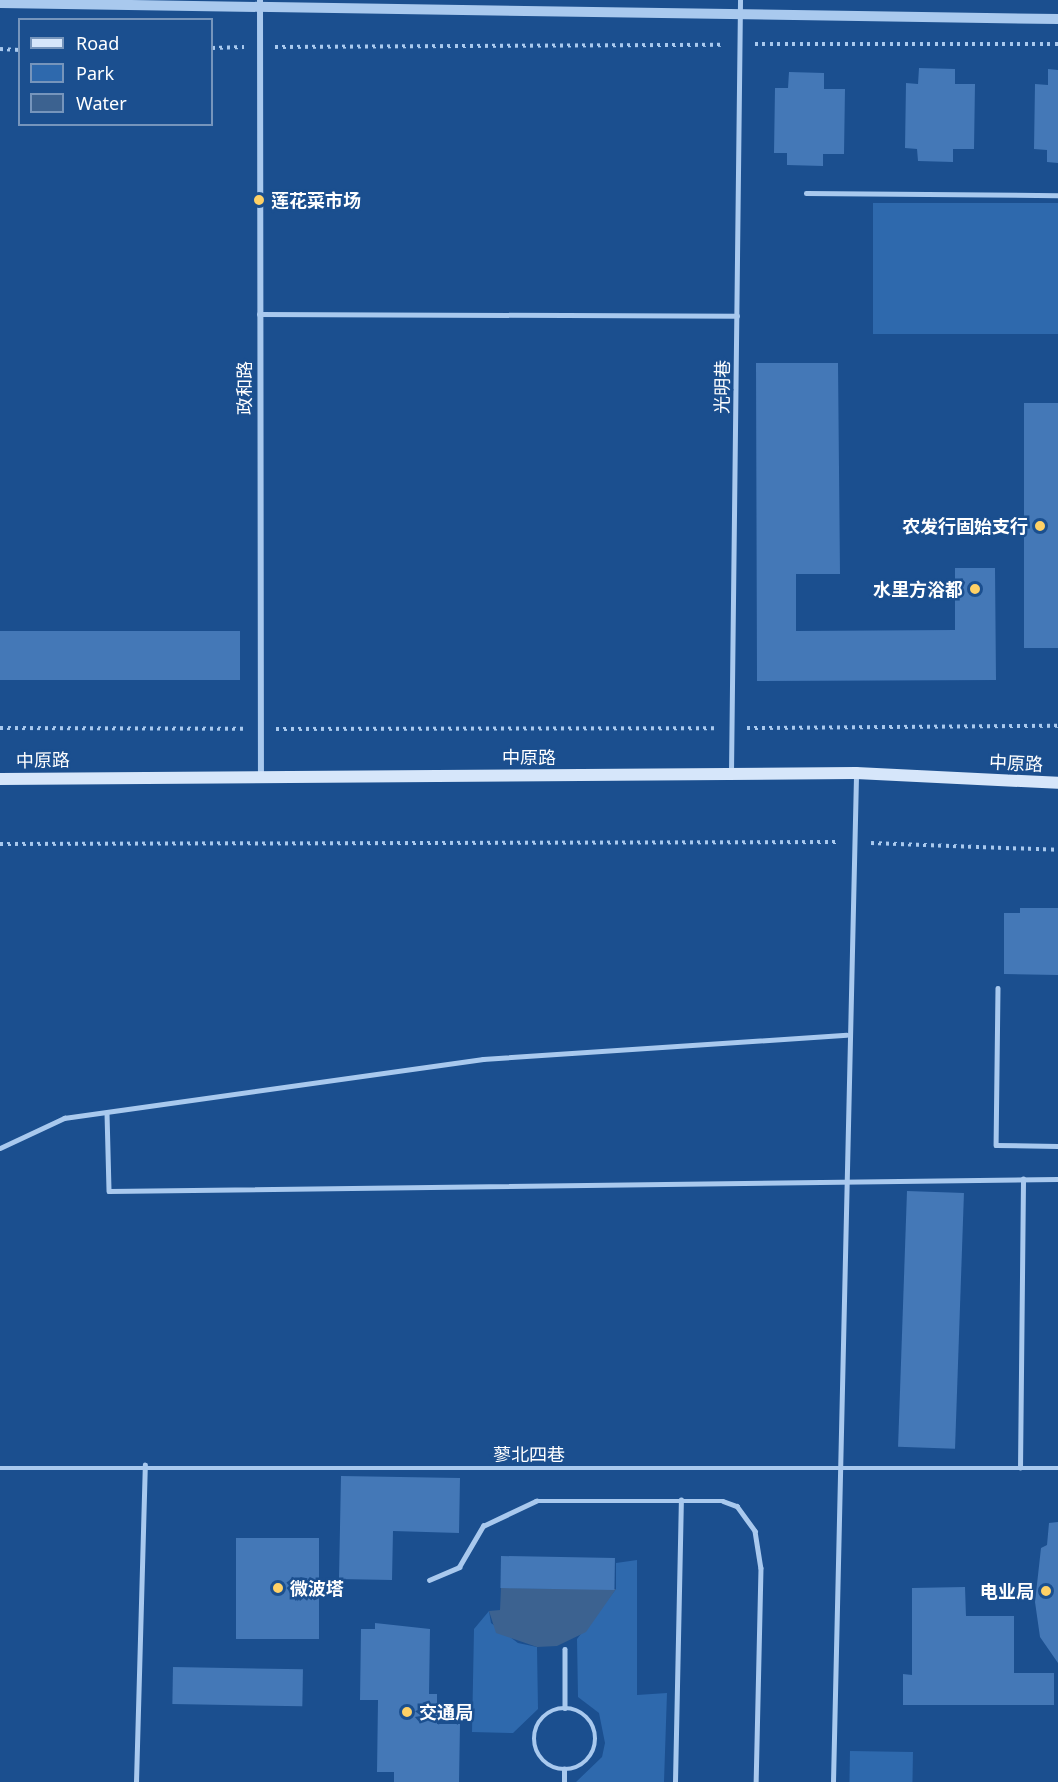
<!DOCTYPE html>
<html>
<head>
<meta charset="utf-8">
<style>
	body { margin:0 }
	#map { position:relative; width:1058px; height:1782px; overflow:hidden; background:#1b4f8f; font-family:"Noto Sans","Noto Sans SC",sans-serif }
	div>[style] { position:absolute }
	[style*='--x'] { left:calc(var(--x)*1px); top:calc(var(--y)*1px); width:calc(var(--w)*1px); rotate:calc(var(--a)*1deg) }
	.green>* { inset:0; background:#2e69ad; transform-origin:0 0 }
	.water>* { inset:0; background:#3c6290 }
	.building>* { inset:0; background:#4478b7; transform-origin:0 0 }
	.path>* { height:4px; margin-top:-2px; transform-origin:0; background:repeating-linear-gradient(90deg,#a9c9ee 0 3px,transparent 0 7.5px) }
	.service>* { height:4.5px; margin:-2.25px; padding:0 2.25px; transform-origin:2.25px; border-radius:2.25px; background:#a9c9ee }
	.service>.ring { margin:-2.25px; padding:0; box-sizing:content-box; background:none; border:4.5px solid #a9c9ee; border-radius:50% }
	.minor>* { height:6px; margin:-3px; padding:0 3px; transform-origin:3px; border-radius:3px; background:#a9c9ee }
	.tertiary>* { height:10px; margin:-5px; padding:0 5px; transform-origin:5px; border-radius:5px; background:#a9c9ee }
	.secondary>* { height:12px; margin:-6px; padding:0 6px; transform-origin:6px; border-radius:6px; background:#d6e6fa }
	.dots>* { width:16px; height:16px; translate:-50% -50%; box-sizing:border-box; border:3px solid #1b4f8f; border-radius:50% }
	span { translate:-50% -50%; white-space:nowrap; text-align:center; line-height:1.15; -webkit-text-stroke:5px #1b4f8f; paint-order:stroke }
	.poi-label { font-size:18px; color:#fff; font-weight:700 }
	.left { translate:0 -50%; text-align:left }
	.right { translate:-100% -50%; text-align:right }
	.street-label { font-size:18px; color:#fff }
	.legend { position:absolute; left:18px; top:18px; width:195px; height:108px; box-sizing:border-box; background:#1b4f8f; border:2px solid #7695bc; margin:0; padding:8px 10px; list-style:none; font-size:18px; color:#fff }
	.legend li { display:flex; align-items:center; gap:12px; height:30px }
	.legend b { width:30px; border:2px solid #7695bc }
</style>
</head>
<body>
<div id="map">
	<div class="green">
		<div style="left:873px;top:203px;width:185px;height:131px"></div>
		<div style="clip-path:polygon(637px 1560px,637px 1695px,667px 1693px,664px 1782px,576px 1782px,602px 1757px,605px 1743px,599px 1713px,578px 1697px,577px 1639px,616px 1589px,616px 1563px)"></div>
		<div style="clip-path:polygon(489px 1611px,491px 1623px,518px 1643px,537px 1647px,538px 1709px,513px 1733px,472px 1732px,474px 1629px)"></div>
		<div style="left:850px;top:1751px;width:63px;height:31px;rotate:1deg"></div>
	</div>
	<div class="water">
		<div style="clip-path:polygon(501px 1588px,616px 1589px,586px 1632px,557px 1646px,537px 1647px,496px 1633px,489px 1611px,500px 1610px)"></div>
	</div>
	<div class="building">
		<div style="clip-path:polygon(919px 68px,955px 69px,955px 84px,975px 84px,974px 149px,953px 149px,953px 162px,918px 161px,917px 149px,905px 148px,906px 83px,918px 84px)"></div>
		<div style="clip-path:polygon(1048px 69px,1058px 70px,1058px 163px,1047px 162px,1047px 150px,1034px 149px,1035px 84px,1048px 85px)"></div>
		<div style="clip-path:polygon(789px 72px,824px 73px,824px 89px,845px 89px,844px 154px,823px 154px,823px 166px,787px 165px,787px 153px,774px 153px,775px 88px,788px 88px)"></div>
		<div style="clip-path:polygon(756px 363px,838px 363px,840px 574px,796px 574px,796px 631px,955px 630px,955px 568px,995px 568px,996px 680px,757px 681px)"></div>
		<div style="left:1024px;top:403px;width:34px;height:245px"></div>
		<div style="left:240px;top:631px;width:49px;height:240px;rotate:90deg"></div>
		<div style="clip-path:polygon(1020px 908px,1058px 908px,1058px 975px,1004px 974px,1004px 913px,1020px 913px)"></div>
		<div style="left:907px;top:1191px;width:57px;height:256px;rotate:2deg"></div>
		<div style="clip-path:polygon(341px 1476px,460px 1478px,459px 1533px,393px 1531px,392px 1580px,339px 1579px)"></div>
		<div style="clip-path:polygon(1058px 1522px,1058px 1663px,1040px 1637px,1035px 1602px,1041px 1548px,1047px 1545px,1049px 1523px)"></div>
		<div style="left:236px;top:1538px;width:83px;height:101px"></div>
		<div style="left:501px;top:1556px;width:114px;height:32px;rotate:1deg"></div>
		<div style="clip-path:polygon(965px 1587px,966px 1616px,1014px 1616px,1014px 1673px,1054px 1673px,1054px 1705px,903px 1705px,903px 1674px,912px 1675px,912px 1588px)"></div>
		<div style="clip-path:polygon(375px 1623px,430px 1629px,429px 1694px,437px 1694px,437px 1724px,460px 1724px,459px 1782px,394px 1782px,394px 1772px,377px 1772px,378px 1700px,360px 1700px,361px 1629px,375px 1629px)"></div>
		<div style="left:173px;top:1667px;width:130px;height:37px;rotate:1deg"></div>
	</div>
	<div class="path">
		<div style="--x:755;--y:44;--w:303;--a:0"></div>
		<div style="--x:275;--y:47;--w:449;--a:-0.3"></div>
		<div style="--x:212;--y:48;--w:32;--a:-2"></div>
		<div style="--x:0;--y:49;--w:20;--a:3"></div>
		<div style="--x:0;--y:728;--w:244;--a:0.2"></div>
		<div style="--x:747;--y:728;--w:311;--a:-0.4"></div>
		<div style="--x:276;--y:729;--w:439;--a:-0.1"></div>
		<div style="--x:871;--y:843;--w:187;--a:2.1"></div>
		<div style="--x:0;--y:844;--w:839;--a:-0.14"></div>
	</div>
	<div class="service">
		<div style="--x:806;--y:193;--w:252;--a:0.5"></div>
		<div style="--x:259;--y:314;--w:478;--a:0.2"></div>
		<div style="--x:731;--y:772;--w:772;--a:-89.33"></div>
		<div style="--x:998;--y:988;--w:157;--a:90.7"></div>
		<div style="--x:996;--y:1145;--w:62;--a:0.9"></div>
		<div style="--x:107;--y:1113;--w:78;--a:88.5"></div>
		<div style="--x:109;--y:1191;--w:949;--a:-0.72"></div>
		<div style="--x:0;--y:1148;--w:71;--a:-25.1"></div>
		<div style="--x:64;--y:1118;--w:423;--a:-8"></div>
		<div style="--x:483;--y:1059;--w:364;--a:-3.8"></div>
		<div style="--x:0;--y:1468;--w:1058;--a:0"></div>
		<div style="--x:1020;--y:1468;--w:289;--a:-89.4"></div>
		<div style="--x:429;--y:1580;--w:33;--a:-23"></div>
		<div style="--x:459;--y:1567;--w:48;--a:-59.7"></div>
		<div style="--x:483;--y:1526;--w:59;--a:-25.3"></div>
		<div style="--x:536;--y:1501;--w:187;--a:0"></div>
		<div style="--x:723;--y:1501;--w:15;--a:20"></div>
		<div style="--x:737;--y:1506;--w:31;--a:54"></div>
		<div style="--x:755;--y:1531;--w:37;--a:81"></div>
		<div style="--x:761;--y:1568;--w:214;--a:91.3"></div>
		<div style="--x:565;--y:1649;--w:59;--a:90"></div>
		<div class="ring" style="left:534px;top:1708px;width:57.5px;height:57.5px"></div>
		<div style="--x:136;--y:1782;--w:317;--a:-88.4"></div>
		<div style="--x:564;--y:1782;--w:13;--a:-90"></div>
		<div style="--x:675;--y:1782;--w:282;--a:-88.8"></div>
		<div style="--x:833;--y:1782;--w:1008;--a:-88.69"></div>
	</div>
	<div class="minor">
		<div style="--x:260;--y:0;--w:776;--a:89.93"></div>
	</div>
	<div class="tertiary">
		<div style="--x:0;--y:3;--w:1058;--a:0.87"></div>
	</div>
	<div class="secondary">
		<div style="--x:0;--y:779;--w:856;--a:-0.4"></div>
		<div style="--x:856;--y:773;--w:202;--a:2.8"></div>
	</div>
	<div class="dots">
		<div style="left:259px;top:200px;background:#ffd166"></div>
		<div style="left:1040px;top:526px;background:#ffd166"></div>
		<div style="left:975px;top:589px;background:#ffd166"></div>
		<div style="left:278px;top:1588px;background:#ffd166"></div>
		<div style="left:1046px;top:1591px;background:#ffd166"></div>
		<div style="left:407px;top:1712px;background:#ffd166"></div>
	</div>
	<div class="poi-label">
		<span class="left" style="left:271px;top:200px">莲花菜市场</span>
		<span class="right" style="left:1028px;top:526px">农发行固始支行</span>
		<span class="right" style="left:963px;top:589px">水里方浴都</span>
		<span class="left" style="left:290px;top:1588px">微波塔</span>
		<span class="right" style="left:1034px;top:1591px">电业局</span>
		<span class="left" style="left:419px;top:1712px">交通局</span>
	</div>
	<div class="street-label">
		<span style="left:722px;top:387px;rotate:-89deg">光明巷</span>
		<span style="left:244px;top:388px;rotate:-90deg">政和路</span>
		<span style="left:529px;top:757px">中原路</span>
		<span style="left:43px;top:760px;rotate:-1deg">中原路</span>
		<span style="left:1016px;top:763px;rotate:3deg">中原路</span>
		<span style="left:529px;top:1454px">蓼北四巷</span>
	</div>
	<ul class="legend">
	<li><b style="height:8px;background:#d6e6fa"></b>Road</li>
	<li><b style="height:16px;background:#2e69ad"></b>Park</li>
	<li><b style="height:16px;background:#3c6290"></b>Water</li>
	</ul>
</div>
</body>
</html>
